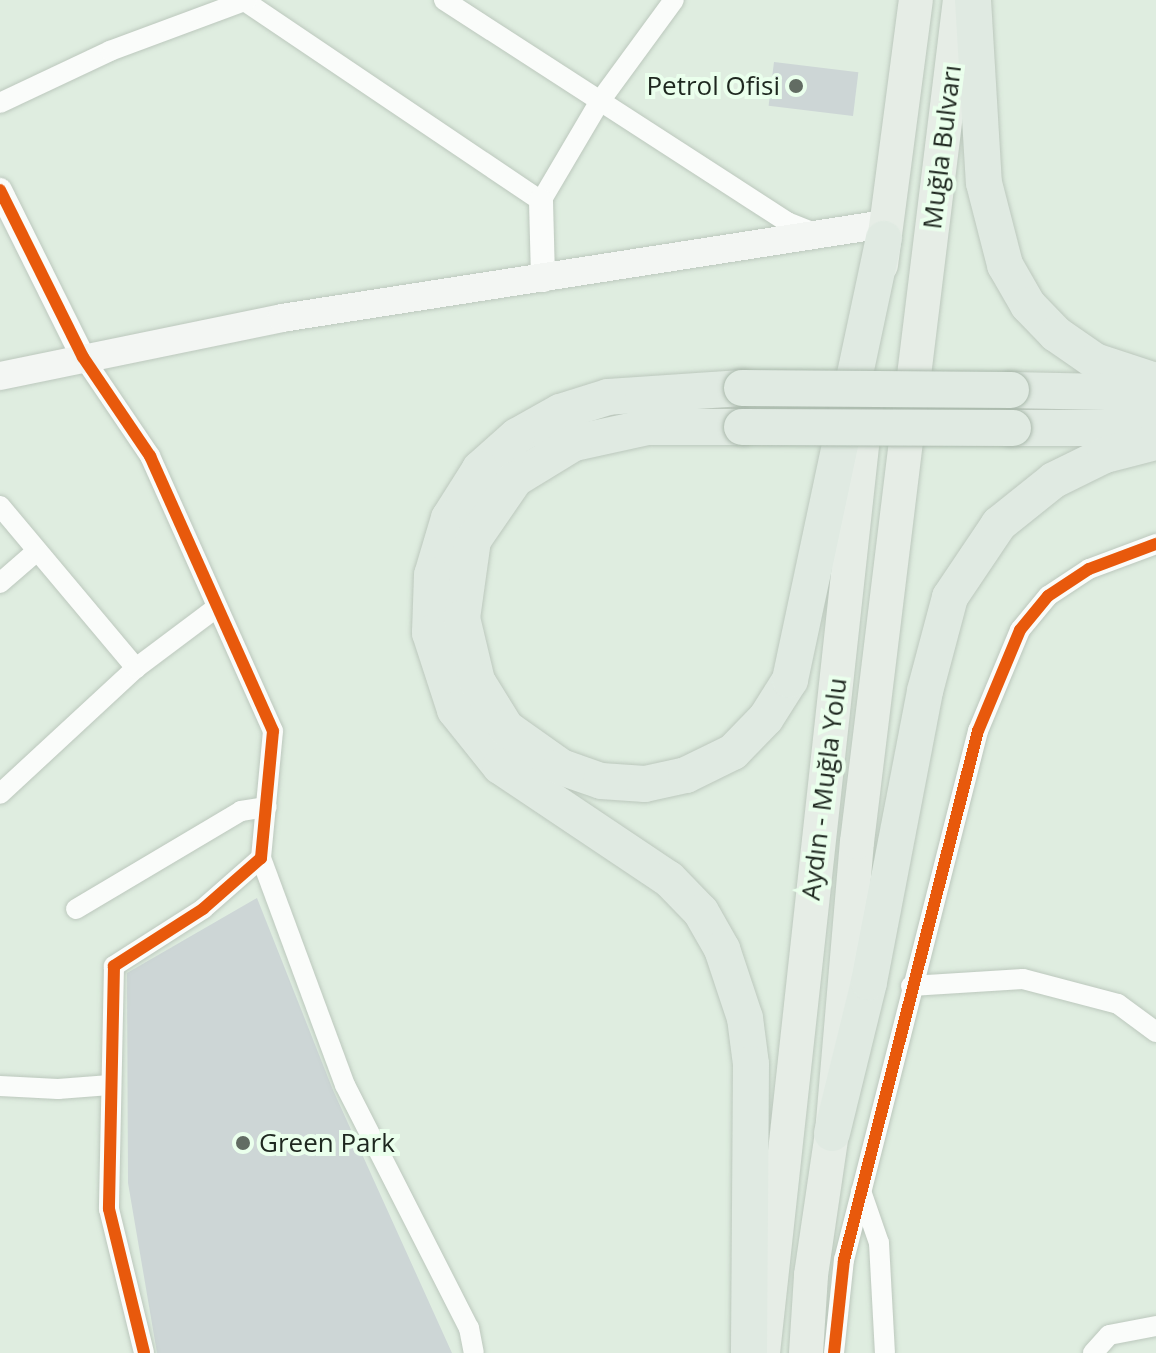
<!DOCTYPE html>
<html>
<head>
<meta charset="utf-8">
<style>
	body { margin:0 }
	#map { position:relative; width:1156px; height:1353px; overflow:hidden; background:#dfede0; font-family:"Open Sans",sans-serif }
	div>[style] { position:absolute }
	[style*='--x'] { left:calc(var(--x)*1px); top:calc(var(--y)*1px); width:calc(var(--w)*1px); rotate:calc(var(--a)*1deg) }
	.building>* { inset:0; background:#cdd6d6; transform-origin:0 0 }
	.roads { filter:drop-shadow(0 0 2px #bcc8bd) drop-shadow(0 0 2px #bcc8bd) }
	.minor>* { height:20px; margin:-10px; padding:0 10px; transform-origin:10px; border-radius:10px; background:#fafcfa }
	.tertiary>* { height:24px; margin:-12px; padding:0 12px; transform-origin:12px; border-radius:12px; background:#fafcfa }
	.secondary>* { height:28px; margin:-14px; padding:0 14px; transform-origin:14px; border-radius:14px; background:#f3f6f3 }
	.trunk>* { height:34px; margin:-17px; padding:0 17px; transform-origin:17px; border-radius:17px; background:#e6ede6 }
	.motorway>* { height:36px; margin:-18px; padding:0 18px; transform-origin:18px; border-radius:18px; background:#e0eae2 }
	.bridges { filter:drop-shadow(0 0 2px #aab9ac) drop-shadow(0 0 2px #aab9ac) }
	.motorway-bridge>* { height:36px; margin:-18px; padding:0 18px; transform-origin:18px; border-radius:18px; background:#e0eae2 }
	.cycleway>* { height:12px; margin:-6px; padding:0 6px; transform-origin:6px; border-radius:6px; background:#e8590c }
	.dots>* { width:22px; height:22px; translate:-50% -50%; box-sizing:border-box; border:4px solid #eaffec; border-radius:50% }
	span { translate:-50% -50%; white-space:nowrap; text-align:center; line-height:1.15; -webkit-text-stroke:8px #eaffec; paint-order:stroke }
	.poi-label { font-size:26px; color:#1e271f }
	.right { translate:-100% -50%; text-align:right }
	.left { translate:0 -50%; text-align:left }
	.street-label { font-size:26px; color:#1e271f }
</style>
</head>
<body>
<div id="map">
	<div class="building">
		<div style="left:774px;top:62px;width:85px;height:44px;rotate:7deg"></div>
		<div style="clip-path:polygon(257px 898px,333px 1090px,452px 1353px,157px 1353px,128px 1183px,127px 973px)"></div>
	</div>
	<div class="roads">
		<div class="minor">
			<div style="--x:444;--y:0;--w:409;--a:32.9"></div>
			<div style="--x:787;--y:222;--w:31;--a:22"></div>
			<div style="--x:246;--y:2;--w:356;--a:34"></div>
			<div style="--x:541;--y:201;--w:116;--a:-59.5"></div>
			<div style="--x:600;--y:101;--w:125;--a:-53.8"></div>
			<div style="--x:0;--y:103;--w:122;--a:-25.3"></div>
			<div style="--x:110;--y:51;--w:146;--a:-20.4"></div>
			<div style="--x:83;--y:357;--w:120;--a:55.9"></div>
			<div style="--x:150;--y:456;--w:301;--a:65.9"></div>
			<div style="--x:273;--y:731;--w:128;--a:95.4"></div>
			<div style="--x:261;--y:858;--w:77;--a:138.7"></div>
			<div style="--x:203;--y:909;--w:106;--a:147.4"></div>
			<div style="--x:114;--y:966;--w:243;--a:91.2"></div>
			<div style="--x:109;--y:1209;--w:148;--a:76.3"></div>
			<div style="--x:0;--y:506;--w:212;--a:50"></div>
			<div style="--x:136;--y:668;--w:185;--a:137.2"></div>
			<div style="--x:0;--y:583;--w:49;--a:-40.9"></div>
			<div style="--x:136;--y:668;--w:100;--a:-36.9"></div>
			<div style="--x:261;--y:858;--w:242;--a:69.7"></div>
			<div style="--x:345;--y:1085;--w:273;--a:63"></div>
			<div style="--x:469;--y:1328;--w:25;--a:79"></div>
			<div style="--x:76;--y:909;--w:192;--a:-30.7"></div>
			<div style="--x:241;--y:811;--w:26;--a:-9"></div>
			<div style="--x:911;--y:986;--w:112;--a:-3.6"></div>
			<div style="--x:1023;--y:979;--w:98;--a:14.7"></div>
			<div style="--x:1118;--y:1004;--w:47;--a:36.4"></div>
			<div style="--x:0;--y:1086;--w:58;--a:3"></div>
			<div style="--x:58;--y:1089;--w:52;--a:-4.4"></div>
			<div style="--x:861;--y:1191;--w:55;--a:70.9"></div>
			<div style="--x:879;--y:1243;--w:110;--a:86.9"></div>
			<div style="--x:834;--y:1353;--w:94;--a:-83.9"></div>
			<div style="--x:844;--y:1260;--w:546;--a:-75.79"></div>
			<div style="--x:978;--y:731;--w:109;--a:-67.4"></div>
			<div style="--x:1020;--y:630;--w:44;--a:-50.5"></div>
			<div style="--x:1048;--y:596;--w:49;--a:-33.4"></div>
			<div style="--x:1089;--y:569;--w:72;--a:-20.5"></div>
			<div style="--x:1093;--y:1353;--w:24;--a:-48"></div>
			<div style="--x:1109;--y:1335;--w:48;--a:-10.8"></div>
		</div>
		<div class="tertiary">
			<div style="--x:0;--y:190;--w:186;--a:63.6"></div>
			<div style="--x:541;--y:201;--w:79;--a:88.5"></div>
		</div>
		<div class="secondary">
			<div style="--x:0;--y:376;--w:288;--a:-11.6"></div>
			<div style="--x:282;--y:318;--w:609;--a:-8.87"></div>
		</div>
		<div class="trunk">
			<div style="--x:881;--y:265;--w:267;--a:-82.5"></div>
			<div style="--x:763;--y:1353;--w:958;--a:-83.77"></div>
			<div style="--x:806;--y:1353;--w:78;--a:-86.3"></div>
			<div style="--x:811;--y:1275;--w:144;--a:-81.6"></div>
			<div style="--x:832;--y:1133;--w:292;--a:-85.1"></div>
			<div style="--x:857;--y:842;--w:848;--a:-83.03"></div>
		</div>
		<div class="motorway">
			<div style="--x:973;--y:0;--w:183;--a:86.6"></div>
			<div style="--x:984;--y:183;--w:85;--a:75.6"></div>
			<div style="--x:1005;--y:265;--w:46;--a:60.1"></div>
			<div style="--x:1028;--y:305;--w:40;--a:46"></div>
			<div style="--x:1056;--y:334;--w:47;--a:34.7"></div>
			<div style="--x:1095;--y:361;--w:64;--a:18.2"></div>
			<div style="--x:742;--y:388;--w:134;--a:176.2"></div>
			<div style="--x:608;--y:397;--w:50;--a:162.6"></div>
			<div style="--x:560;--y:412;--w:49;--a:150.8"></div>
			<div style="--x:517;--y:436;--w:50;--a:138.3"></div>
			<div style="--x:480;--y:469;--w:58;--a:122.3"></div>
			<div style="--x:449;--y:518;--w:59;--a:106.6"></div>
			<div style="--x:432;--y:575;--w:58;--a:92"></div>
			<div style="--x:430;--y:633;--w:81;--a:72"></div>
			<div style="--x:455;--y:710;--w:72;--a:51.2"></div>
			<div style="--x:500;--y:766;--w:203;--a:33.8"></div>
			<div style="--x:669;--y:879;--w:46;--a:45.9"></div>
			<div style="--x:701;--y:912;--w:43;--a:60.4"></div>
			<div style="--x:722;--y:949;--w:73;--a:71.6"></div>
			<div style="--x:745;--y:1018;--w:46;--a:82.6"></div>
			<div style="--x:751;--y:1064;--w:289;--a:90.4"></div>
			<div style="--x:1011;--y:390;--w:143;--a:1.2"></div>
			<div style="--x:742;--y:427;--w:94;--a:180"></div>
			<div style="--x:648;--y:427;--w:76;--a:167.8"></div>
			<div style="--x:574;--y:443;--w:69;--a:148.6"></div>
			<div style="--x:515;--y:479;--w:74;--a:124.5"></div>
			<div style="--x:473;--y:540;--w:79;--a:98"></div>
			<div style="--x:462;--y:618;--w:65;--a:76.6"></div>
			<div style="--x:477;--y:681;--w:55;--a:58.3"></div>
			<div style="--x:506;--y:728;--w:67;--a:35.3"></div>
			<div style="--x:561;--y:767;--w:42;--a:19.3"></div>
			<div style="--x:601;--y:781;--w:44;--a:3.9"></div>
			<div style="--x:645;--y:784;--w:42;--a:-12.4"></div>
			<div style="--x:686;--y:775;--w:52;--a:-26.1"></div>
			<div style="--x:733;--y:752;--w:47;--a:-45.9"></div>
			<div style="--x:766;--y:718;--w:45;--a:-57.7"></div>
			<div style="--x:790;--y:680;--w:451;--a:-78"></div>
			<div style="--x:1013;--y:428;--w:143;--a:0"></div>
			<div style="--x:832;--y:1133;--w:155;--a:-76.2"></div>
			<div style="--x:869;--y:982;--w:296;--a:-79.1"></div>
			<div style="--x:925;--y:691;--w:97;--a:-75.1"></div>
			<div style="--x:950;--y:597;--w:88;--a:-56.1"></div>
			<div style="--x:999;--y:524;--w:70;--a:-38.7"></div>
			<div style="--x:1054;--y:480;--w:57;--a:-26.1"></div>
			<div style="--x:1105;--y:455;--w:53;--a:-14.3"></div>
		</div>
	</div>
	<div class="bridges">
		<div class="motorway-bridge">
			<div style="--x:742;--y:388;--w:269;--a:0.4"></div>
			<div style="--x:742;--y:427;--w:271;--a:0.2"></div>
		</div>
	</div>
	<div class="cycleway">
		<div style="--x:0;--y:190;--w:186;--a:63.6"></div>
		<div style="--x:83;--y:357;--w:120;--a:55.9"></div>
		<div style="--x:150;--y:456;--w:301;--a:65.9"></div>
		<div style="--x:273;--y:731;--w:128;--a:95.4"></div>
		<div style="--x:261;--y:858;--w:77;--a:138.7"></div>
		<div style="--x:203;--y:909;--w:106;--a:147.4"></div>
		<div style="--x:114;--y:966;--w:243;--a:91.2"></div>
		<div style="--x:109;--y:1209;--w:148;--a:76.3"></div>
		<div style="--x:834;--y:1353;--w:94;--a:-83.9"></div>
		<div style="--x:844;--y:1260;--w:546;--a:-75.79"></div>
		<div style="--x:978;--y:731;--w:109;--a:-67.4"></div>
		<div style="--x:1020;--y:630;--w:44;--a:-50.5"></div>
		<div style="--x:1048;--y:596;--w:49;--a:-33.4"></div>
		<div style="--x:1089;--y:569;--w:72;--a:-20.5"></div>
	</div>
	<div class="dots">
		<div style="left:796px;top:86px;background:#626c63"></div>
		<div style="left:243px;top:1143px;background:#626c63"></div>
	</div>
	<div class="poi-label">
		<span class="right" style="left:780px;top:86px">Petrol Ofisi</span>
		<span class="left" style="left:259px;top:1143px">Green Park</span>
	</div>
	<div class="street-label">
		<span style="left:942px;top:147px;rotate:-83deg">Muğla Bulvarı</span>
		<span style="left:824px;top:789px;rotate:-83deg">Aydın - Muğla Yolu</span>
	</div>
</div>
</body>
</html>
